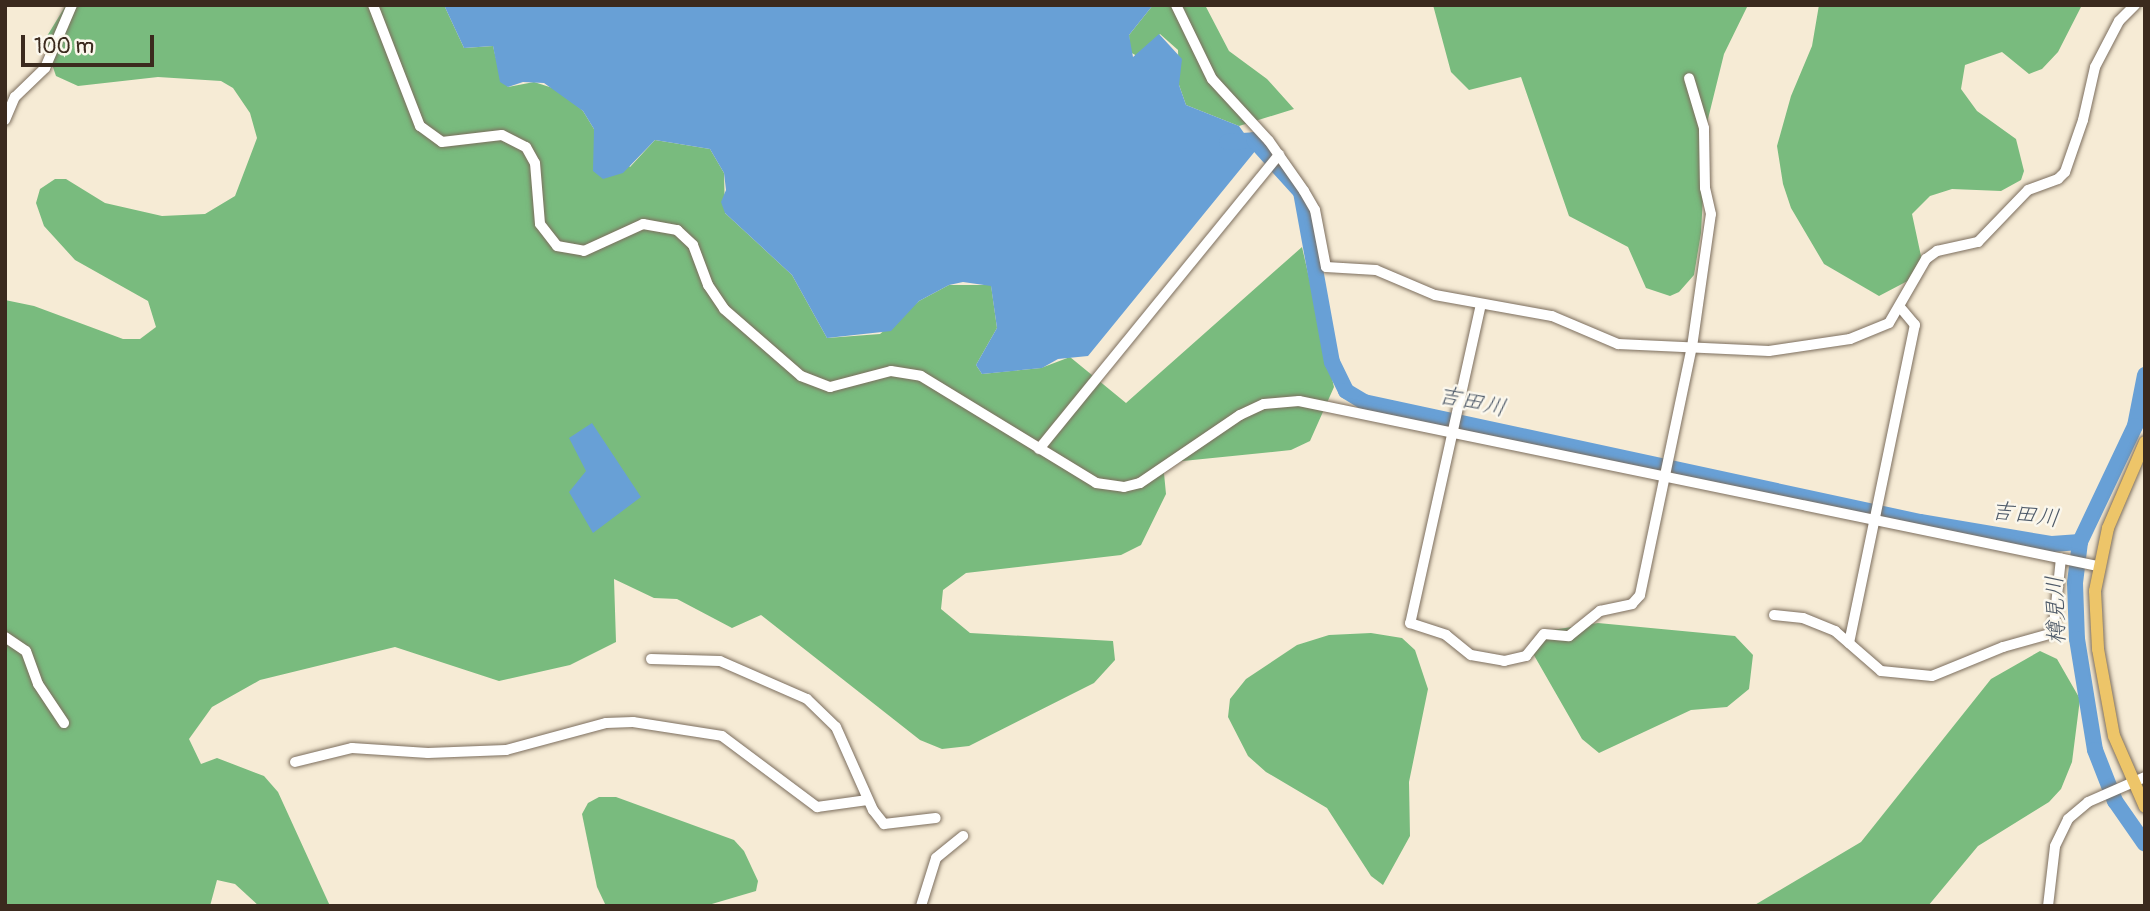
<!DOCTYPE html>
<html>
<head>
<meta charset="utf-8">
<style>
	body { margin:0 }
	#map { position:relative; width:2150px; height:911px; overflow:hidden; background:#f6ebd5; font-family:Pangolin,"Klee One",sans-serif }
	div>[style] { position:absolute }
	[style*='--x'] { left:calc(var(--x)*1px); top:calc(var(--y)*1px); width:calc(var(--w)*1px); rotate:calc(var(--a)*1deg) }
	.forest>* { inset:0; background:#79bb7e }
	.water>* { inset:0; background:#68a0d6 }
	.river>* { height:16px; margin:-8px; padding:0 8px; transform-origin:8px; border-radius:8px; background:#68a0d6 }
	.roads { filter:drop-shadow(0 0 2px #7c6e5e) drop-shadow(0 0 2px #7c6e5e) }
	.minor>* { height:10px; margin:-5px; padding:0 5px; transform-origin:5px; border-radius:5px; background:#fff }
	.major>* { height:12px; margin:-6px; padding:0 6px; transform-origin:6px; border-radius:6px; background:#edc569 }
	span { translate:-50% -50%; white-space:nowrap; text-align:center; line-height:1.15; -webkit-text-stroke:5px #fbf7ec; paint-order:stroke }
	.water-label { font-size:23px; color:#4d5968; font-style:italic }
	.frame { position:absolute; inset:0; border:7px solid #3b2a1e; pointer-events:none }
	.scale { position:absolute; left:21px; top:35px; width:133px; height:32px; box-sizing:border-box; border:4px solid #3b2a1e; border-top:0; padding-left:9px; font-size:21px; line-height:24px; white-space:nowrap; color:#3b2a1e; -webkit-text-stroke:5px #fbf7ec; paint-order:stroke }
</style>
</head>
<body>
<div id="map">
	<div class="forest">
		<div style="clip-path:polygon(66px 5px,444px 5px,464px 48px,493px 46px,500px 75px,508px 87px,534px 82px,559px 90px,583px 111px,594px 129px,630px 167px,655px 140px,710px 149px,724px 173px,725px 213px,792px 275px,827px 338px,880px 334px,919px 301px,949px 285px,991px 285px,997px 328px,976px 365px,982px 374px,1041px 368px,1070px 357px,1126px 403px,1302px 247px,1334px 387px,1310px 441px,1291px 450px,1163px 463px,1166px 494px,1141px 545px,1121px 555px,966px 573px,943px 590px,941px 609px,970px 633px,1113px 641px,1115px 660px,1094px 683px,969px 746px,942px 749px,920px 740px,761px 615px,732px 628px,677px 599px,654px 598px,614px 579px,616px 642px,570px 665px,499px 681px,395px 647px,260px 680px,212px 707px,189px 739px,201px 764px,217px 758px,264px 776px,278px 792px,330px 906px,259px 906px,235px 884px,217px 880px,210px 906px,5px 906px,5px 300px,34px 306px,123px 339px,140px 339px,156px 327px,148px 301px,75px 260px,44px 226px,36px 203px,40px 189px,55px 179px,66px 179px,105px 203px,162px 216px,205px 214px,235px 196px,257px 138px,250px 113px,233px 88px,221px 81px,158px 77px,78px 86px,56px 76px,44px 41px)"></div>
		<div style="clip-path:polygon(1153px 5px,1205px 5px,1229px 51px,1267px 79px,1294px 109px,1239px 126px,1186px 105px,1179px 85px,1178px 50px,1160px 34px,1137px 56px,1130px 52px,1129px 35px)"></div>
		<div style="clip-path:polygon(1433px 5px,1748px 5px,1724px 54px,1707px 123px,1701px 233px,1694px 275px,1679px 292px,1670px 296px,1646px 288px,1628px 247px,1569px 216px,1521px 77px,1469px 90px,1451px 72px)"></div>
		<div style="clip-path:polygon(1819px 5px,2082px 5px,2058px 52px,2042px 69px,2029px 74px,2002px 52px,1965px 65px,1961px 89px,1977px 111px,2016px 139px,2024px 171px,2021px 180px,2001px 191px,1952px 189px,1930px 196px,1912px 214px,1921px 256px,1919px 275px,1879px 296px,1824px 264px,1791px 208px,1783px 184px,1777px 146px,1791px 96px,1812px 46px)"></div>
		<div style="clip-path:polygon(1598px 623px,1735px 636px,1753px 655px,1749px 689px,1727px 707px,1691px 710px,1599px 753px,1582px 739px,1531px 650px,1552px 630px)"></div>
		<div style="clip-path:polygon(1371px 633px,1402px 638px,1415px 650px,1428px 689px,1409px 782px,1410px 836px,1383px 885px,1371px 876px,1327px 808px,1266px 772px,1248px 756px,1228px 717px,1230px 699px,1246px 679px,1297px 645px,1329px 635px)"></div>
		<div style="clip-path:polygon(2040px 651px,2057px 659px,2080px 699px,2072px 762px,2061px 789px,2049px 802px,1978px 846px,1928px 906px,1753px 906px,1861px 842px,1991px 679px)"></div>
		<div style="clip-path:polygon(599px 797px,616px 797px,734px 840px,744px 851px,758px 881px,756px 891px,705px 906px,606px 906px,597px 887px,582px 814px,588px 803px)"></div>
	</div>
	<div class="water">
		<div style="clip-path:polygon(444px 5px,1153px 5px,1129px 35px,1133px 57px,1159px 34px,1182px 59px,1179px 85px,1186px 105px,1239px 126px,1256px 150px,1088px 356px,1058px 359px,1042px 368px,982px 374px,976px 365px,997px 328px,991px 286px,963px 282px,949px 285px,919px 301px,891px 331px,827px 338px,792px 275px,725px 213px,721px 202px,726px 190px,724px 173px,710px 149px,655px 140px,623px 173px,603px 179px,593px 171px,594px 129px,583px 111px,544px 83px,523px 82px,508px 87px,500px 82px,493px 46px,464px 48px)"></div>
		<div style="clip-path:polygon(592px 423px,641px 497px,593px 533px,569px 492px,586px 471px,569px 438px)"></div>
	</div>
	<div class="river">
		<div style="--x:1227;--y:142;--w:27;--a:-4"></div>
		<div style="--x:1254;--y:140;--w:70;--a:47.9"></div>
		<div style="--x:1301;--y:192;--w:173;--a:79.7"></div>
		<div style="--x:1332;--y:362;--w:32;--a:64"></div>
		<div style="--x:1346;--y:391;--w:21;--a:31"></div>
		<div style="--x:1364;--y:402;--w:569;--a:12.18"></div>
		<div style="--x:1920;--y:522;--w:134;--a:9.5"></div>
		<div style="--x:2052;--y:544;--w:28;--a:-4"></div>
		<div style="--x:2145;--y:375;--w:52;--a:101.1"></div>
		<div style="--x:2135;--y:426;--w:128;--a:115.4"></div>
		<div style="--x:2080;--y:542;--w:41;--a:97"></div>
		<div style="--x:2075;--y:583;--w:56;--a:88"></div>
		<div style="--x:2077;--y:639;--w:112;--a:80.8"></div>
		<div style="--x:2095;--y:750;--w:55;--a:68.6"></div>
		<div style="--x:2115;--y:801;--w:52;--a:55.1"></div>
	</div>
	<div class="roads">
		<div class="minor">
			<div style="--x:373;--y:5;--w:130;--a:68.8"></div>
			<div style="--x:420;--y:126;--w:27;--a:36"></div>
			<div style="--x:442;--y:142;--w:60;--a:-6.7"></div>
			<div style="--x:502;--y:135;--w:27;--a:27"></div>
			<div style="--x:526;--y:147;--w:18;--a:61"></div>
			<div style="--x:535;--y:163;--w:61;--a:85.3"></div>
			<div style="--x:540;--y:224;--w:28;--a:52"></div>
			<div style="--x:557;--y:246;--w:27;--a:10"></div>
			<div style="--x:584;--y:251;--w:65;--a:-24.6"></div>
			<div style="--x:643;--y:224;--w:35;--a:10"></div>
			<div style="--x:677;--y:230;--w:22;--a:43"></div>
			<div style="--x:693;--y:245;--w:43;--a:69.4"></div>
			<div style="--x:708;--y:285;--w:29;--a:56"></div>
			<div style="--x:724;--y:309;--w:102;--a:41"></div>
			<div style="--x:801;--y:376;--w:31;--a:21"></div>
			<div style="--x:830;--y:387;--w:63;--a:-14.7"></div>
			<div style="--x:891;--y:371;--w:30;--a:9"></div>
			<div style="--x:921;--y:376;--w:205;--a:31.4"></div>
			<div style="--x:1096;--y:483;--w:28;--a:8"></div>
			<div style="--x:1124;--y:487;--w:16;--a:-14"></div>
			<div style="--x:1140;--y:483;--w:121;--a:-34.2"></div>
			<div style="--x:1240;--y:415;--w:26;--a:-25"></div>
			<div style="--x:1264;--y:404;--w:35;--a:-5"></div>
			<div style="--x:1299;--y:401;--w:816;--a:11.67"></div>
			<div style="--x:1176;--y:5;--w:82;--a:64.1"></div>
			<div style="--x:1212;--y:79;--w:84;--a:47.4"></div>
			<div style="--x:1269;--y:141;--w:61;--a:55"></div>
			<div style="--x:1304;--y:191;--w:22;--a:60"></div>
			<div style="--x:1315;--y:210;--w:58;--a:79.1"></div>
			<div style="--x:1326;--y:267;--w:50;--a:3.4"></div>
			<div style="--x:1376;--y:270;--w:64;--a:23"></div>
			<div style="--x:1435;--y:295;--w:119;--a:10.2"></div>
			<div style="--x:1552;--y:316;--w:72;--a:23"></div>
			<div style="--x:1618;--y:344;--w:151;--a:2.7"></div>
			<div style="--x:1769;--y:351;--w:82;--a:-8.4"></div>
			<div style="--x:1850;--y:339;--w:42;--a:-22.3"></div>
			<div style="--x:1889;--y:323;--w:74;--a:-60"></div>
			<div style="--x:1926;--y:259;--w:14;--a:-36"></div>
			<div style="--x:1937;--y:251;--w:42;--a:-12.4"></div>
			<div style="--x:1978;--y:242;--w:72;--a:-46.1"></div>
			<div style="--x:2028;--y:190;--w:32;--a:-20"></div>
			<div style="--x:2058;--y:179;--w:10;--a:-45"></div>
			<div style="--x:2065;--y:172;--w:55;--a:-70.9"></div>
			<div style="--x:2083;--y:120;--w:54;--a:-77.2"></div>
			<div style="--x:2095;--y:67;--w:52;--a:-62.4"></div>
			<div style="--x:2119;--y:21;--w:23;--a:-45"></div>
			<div style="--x:5;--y:120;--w:25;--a:-67"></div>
			<div style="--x:15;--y:97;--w:42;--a:-44"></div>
			<div style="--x:45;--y:68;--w:69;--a:-66.8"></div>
			<div style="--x:1481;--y:304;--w:327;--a:102.5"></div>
			<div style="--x:1410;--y:623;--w:38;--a:18"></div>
			<div style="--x:1446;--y:635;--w:32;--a:39"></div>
			<div style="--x:1471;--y:655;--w:34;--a:10"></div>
			<div style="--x:1504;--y:661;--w:23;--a:-13"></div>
			<div style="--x:1526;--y:656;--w:28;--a:-51"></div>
			<div style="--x:1544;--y:634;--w:25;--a:5"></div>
			<div style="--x:1569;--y:636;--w:40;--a:-39"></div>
			<div style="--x:1600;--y:611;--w:33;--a:-12"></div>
			<div style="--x:1632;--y:604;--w:12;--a:-48"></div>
			<div style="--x:1640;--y:595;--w:253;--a:-78.2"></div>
			<div style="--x:1692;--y:347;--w:134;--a:-81.9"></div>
			<div style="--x:1711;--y:214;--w:27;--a:-103"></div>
			<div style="--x:1705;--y:188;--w:60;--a:-91"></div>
			<div style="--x:1704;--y:128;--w:52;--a:-106.7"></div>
			<div style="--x:1039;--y:449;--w:380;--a:-50.8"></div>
			<div style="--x:1774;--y:615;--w:29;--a:6"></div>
			<div style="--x:1803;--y:618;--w:35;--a:22"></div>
			<div style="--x:1835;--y:631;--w:61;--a:41"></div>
			<div style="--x:1881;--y:671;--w:51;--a:5.6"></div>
			<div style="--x:1932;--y:676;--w:77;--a:-22.2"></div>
			<div style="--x:2003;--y:647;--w:52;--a:-15.6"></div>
			<div style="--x:2053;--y:633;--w:75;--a:-83.9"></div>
			<div style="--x:5;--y:637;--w:25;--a:34"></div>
			<div style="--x:26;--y:651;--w:35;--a:70"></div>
			<div style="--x:38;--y:684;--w:47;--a:56.3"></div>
			<div style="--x:1849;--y:643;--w:325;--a:-78.3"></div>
			<div style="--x:1915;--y:325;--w:23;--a:-130"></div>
			<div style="--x:651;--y:659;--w:69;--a:1.7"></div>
			<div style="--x:720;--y:661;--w:95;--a:23.6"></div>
			<div style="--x:807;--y:699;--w:40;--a:44"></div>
			<div style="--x:836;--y:727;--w:91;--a:66"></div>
			<div style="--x:873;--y:810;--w:18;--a:52"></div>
			<div style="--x:884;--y:824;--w:52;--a:-6.6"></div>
			<div style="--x:295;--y:762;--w:59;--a:-13.8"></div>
			<div style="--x:352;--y:748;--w:76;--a:3.8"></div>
			<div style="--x:428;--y:753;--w:78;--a:-2.2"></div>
			<div style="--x:506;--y:750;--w:104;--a:-15.1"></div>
			<div style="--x:606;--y:723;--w:27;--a:-2"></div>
			<div style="--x:633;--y:722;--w:90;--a:8.9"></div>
			<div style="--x:722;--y:736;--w:119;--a:36.8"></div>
			<div style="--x:817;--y:807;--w:51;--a:-7.8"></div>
			<div style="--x:921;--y:906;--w:50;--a:-72.6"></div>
			<div style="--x:936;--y:858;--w:35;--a:-39"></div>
			<div style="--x:2048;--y:906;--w:60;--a:-83.3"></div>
			<div style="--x:2055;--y:846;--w:30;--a:-64"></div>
			<div style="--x:2068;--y:819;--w:26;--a:-40"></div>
			<div style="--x:2088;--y:802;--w:62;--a:-23.7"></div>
		</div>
		<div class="major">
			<div style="--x:2145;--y:442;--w:94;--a:113.3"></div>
			<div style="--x:2108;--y:528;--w:64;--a:101.7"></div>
			<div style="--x:2095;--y:591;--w:58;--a:87"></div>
			<div style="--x:2098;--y:649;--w:88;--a:79.6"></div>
			<div style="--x:2114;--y:736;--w:77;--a:66.4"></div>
		</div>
	</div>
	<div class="water-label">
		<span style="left:1472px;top:402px;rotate:12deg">吉田川</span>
		<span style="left:2025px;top:515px;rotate:7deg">吉田川</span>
		<span style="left:2056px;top:610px;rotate:-92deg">樽見川</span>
	</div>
	<div class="frame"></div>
	<div class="scale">100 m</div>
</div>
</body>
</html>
